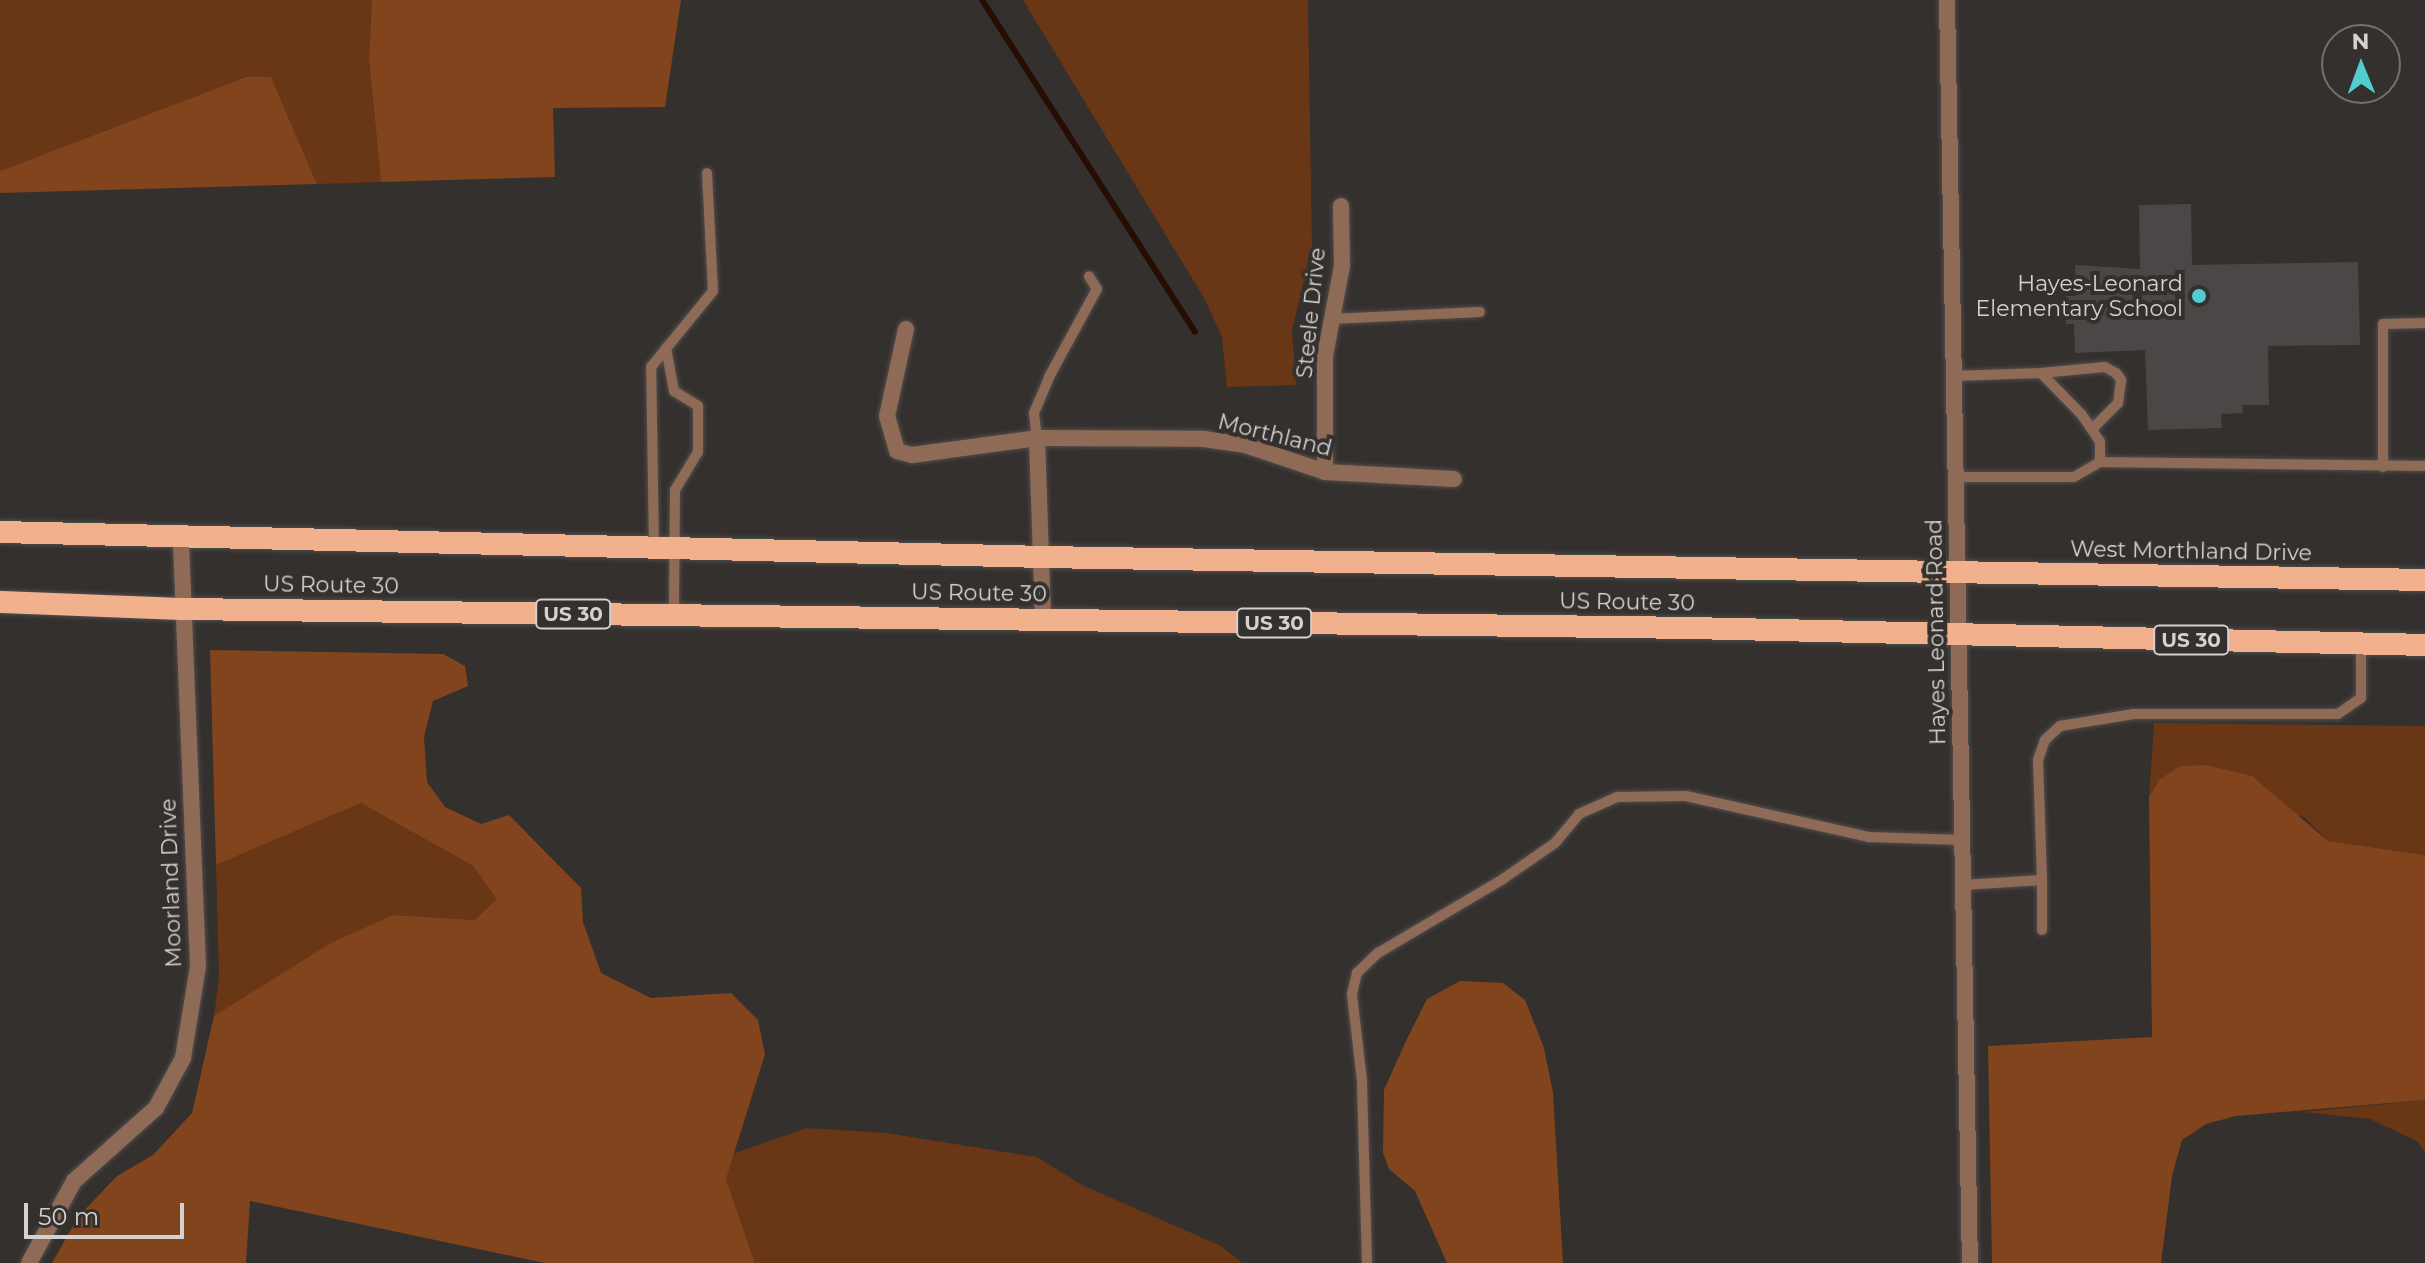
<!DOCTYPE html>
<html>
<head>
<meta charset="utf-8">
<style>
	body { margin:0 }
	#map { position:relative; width:2425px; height:1263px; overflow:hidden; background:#33302e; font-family:Montserrat,sans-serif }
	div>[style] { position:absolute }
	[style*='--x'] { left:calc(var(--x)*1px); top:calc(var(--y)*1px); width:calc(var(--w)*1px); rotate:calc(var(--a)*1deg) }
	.green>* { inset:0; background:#693616 }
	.forest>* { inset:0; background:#82441c }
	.stream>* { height:6px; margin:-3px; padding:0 3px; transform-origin:3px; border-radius:3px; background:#270d01 }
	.building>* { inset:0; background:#4b4746 }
	.roads { filter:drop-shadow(0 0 2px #504d4b) drop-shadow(0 0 2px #504d4b) }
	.service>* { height:10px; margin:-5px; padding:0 5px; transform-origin:5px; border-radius:5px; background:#8f6a56 }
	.minor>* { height:16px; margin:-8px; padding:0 8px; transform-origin:8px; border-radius:8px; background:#8f6a56 }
	.trunk>* { height:22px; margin:-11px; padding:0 11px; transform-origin:11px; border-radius:11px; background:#f2b18d }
	.dots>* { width:22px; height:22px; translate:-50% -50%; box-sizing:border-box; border:4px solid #33302e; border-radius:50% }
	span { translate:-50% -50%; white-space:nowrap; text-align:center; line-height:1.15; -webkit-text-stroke:8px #33302e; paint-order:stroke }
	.shield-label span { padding:2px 6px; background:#33302e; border:2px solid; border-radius:6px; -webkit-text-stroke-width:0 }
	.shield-label { font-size:20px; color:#d4d2d1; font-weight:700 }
	.poi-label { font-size:22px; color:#d4d2d1 }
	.right { translate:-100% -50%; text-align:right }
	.street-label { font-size:22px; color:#d4d2d1 }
	.north { position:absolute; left:2321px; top:24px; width:80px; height:80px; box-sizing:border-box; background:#33302e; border:2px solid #73716f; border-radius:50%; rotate:359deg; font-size:22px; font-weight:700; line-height:32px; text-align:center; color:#d4d2d1 }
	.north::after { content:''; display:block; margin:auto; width:28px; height:36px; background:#51ccd2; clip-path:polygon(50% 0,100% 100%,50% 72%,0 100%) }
	.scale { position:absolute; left:24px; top:1203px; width:160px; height:36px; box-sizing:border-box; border:4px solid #d4d2d1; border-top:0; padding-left:10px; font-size:24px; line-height:28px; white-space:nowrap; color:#d4d2d1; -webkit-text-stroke:6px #33302e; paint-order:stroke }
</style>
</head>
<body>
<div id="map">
	<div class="green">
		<div style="clip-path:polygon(0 0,372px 0,369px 59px,381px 182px,317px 184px,271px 77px,246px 77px,0 171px)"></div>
		<div style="clip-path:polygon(1023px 0,1308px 0,1312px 248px,1292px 330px,1296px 385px,1227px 387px,1222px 337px,1204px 298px)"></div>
		<div style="clip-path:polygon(2154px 723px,2425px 726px,2425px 855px,2328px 841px,2304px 817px,2159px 780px,2149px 797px)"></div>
		<div style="clip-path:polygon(361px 803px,473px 866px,498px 899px,475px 920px,393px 915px,214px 1016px,219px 977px,216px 865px)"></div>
		<div style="clip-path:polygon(2425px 1100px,2425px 1152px,2417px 1141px,2370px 1119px,2303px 1112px)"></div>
		<div style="clip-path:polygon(807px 1128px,886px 1133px,1037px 1157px,1082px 1185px,1221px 1246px,1242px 1263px,755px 1263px,726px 1179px,732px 1154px)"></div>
	</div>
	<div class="forest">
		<div style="clip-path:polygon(372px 0,681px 0,665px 107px,553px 108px,555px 177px,381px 182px,369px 59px)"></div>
		<div style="clip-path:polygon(246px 77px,271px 77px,317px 184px,0 193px,0 171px)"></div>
		<div style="clip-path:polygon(210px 650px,443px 654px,465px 666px,468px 686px,433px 701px,424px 737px,427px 782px,445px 807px,481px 824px,509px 815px,581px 888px,583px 922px,601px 973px,651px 998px,731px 993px,758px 1020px,765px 1054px,726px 1179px,755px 1263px,545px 1263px,250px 1201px,246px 1263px,52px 1263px,78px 1217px,117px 1176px,153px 1155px,192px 1113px,214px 1016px,331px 943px,393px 915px,475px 920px,497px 899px,473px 866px,361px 803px,216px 865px)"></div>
		<div style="clip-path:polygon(2206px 765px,2252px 776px,2328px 841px,2425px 855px,2425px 1100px,2236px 1116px,2206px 1124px,2182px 1140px,2172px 1176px,2161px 1263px,1992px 1263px,1988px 1046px,2152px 1037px,2149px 797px,2159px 780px,2180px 766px)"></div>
		<div style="clip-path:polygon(1460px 981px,1503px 983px,1525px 1000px,1544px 1048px,1553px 1093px,1563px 1263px,1447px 1263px,1415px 1191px,1389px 1169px,1383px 1153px,1384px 1090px,1405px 1043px,1427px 999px)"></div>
	</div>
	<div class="stream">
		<div style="--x:982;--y:0;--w:394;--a:57.3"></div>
	</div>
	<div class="building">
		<div style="clip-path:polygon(2191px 204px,2192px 265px,2358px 262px,2360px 345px,2268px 346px,2269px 405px,2242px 405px,2243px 413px,2221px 414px,2222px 428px,2148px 430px,2145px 350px,2075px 353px,2074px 324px,2066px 324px,2066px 296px,2076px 296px,2075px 265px,2140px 269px,2139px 205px)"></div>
	</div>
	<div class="roads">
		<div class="service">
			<div style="--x:1331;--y:319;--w:149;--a:-2.7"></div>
			<div style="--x:666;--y:348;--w:44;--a:79.5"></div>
			<div style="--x:674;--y:391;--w:28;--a:32"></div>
			<div style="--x:698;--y:406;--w:46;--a:90"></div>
			<div style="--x:698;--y:452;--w:44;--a:121.2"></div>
			<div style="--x:675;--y:490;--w:125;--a:90.5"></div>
			<div style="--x:2041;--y:373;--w:64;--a:-5.4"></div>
			<div style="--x:2105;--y:367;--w:13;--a:29"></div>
			<div style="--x:2116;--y:373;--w:9;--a:54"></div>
			<div style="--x:2121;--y:380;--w:23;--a:97"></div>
			<div style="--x:2118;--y:403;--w:37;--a:135"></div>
			<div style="--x:1953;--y:376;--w:88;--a:-2"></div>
			<div style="--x:2041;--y:373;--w:59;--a:45.7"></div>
			<div style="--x:2082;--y:415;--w:32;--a:56"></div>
			<div style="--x:2100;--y:442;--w:20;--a:90"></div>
			<div style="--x:2100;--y:462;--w:30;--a:150"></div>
			<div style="--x:2074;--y:477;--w:119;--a:180"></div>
			<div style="--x:1037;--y:438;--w:25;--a:-97"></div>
			<div style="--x:1034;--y:413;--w:39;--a:-67"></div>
			<div style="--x:1049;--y:377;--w:100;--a:-61.4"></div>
			<div style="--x:1097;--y:289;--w:15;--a:-122"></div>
			<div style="--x:2100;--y:462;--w:325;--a:0.7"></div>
			<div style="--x:2383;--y:467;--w:143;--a:-90"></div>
			<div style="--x:2383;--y:324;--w:42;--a:-1.4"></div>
			<div style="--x:654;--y:548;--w:181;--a:-90.9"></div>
			<div style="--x:651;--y:367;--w:98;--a:-50.8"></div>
			<div style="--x:713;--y:291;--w:118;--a:-92.9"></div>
			<div style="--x:2042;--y:880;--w:50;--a:90"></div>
			<div style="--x:1963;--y:885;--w:79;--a:-3.6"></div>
			<div style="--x:2042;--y:880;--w:120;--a:-91.9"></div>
			<div style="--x:2038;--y:760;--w:21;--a:-71"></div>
			<div style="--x:2045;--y:740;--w:21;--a:-43"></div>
			<div style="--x:2060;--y:726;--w:75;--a:-9.2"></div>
			<div style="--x:2134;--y:714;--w:204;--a:0"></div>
			<div style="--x:2338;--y:714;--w:28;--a:-35"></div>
			<div style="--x:2361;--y:698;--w:53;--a:-90"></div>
			<div style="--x:1367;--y:1263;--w:182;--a:-91.6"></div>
			<div style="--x:1362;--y:1081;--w:88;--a:-96.6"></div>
			<div style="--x:1352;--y:994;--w:22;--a:-77"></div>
			<div style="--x:1357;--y:973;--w:29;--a:-44"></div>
			<div style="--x:1378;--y:953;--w:145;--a:-30.6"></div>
			<div style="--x:1503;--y:879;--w:63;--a:-34.7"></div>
			<div style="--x:1555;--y:843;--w:38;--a:-50"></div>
			<div style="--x:1579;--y:814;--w:42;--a:-24.1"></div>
			<div style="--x:1617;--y:797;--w:69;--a:-0.8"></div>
			<div style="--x:1686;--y:796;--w:188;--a:12.6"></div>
			<div style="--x:1869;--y:837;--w:93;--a:1.8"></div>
		</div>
		<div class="minor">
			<div style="--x:1947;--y:0;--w:1263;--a:88.96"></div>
			<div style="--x:906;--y:329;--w:89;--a:102.3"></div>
			<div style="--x:887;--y:416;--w:36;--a:74"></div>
			<div style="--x:897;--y:451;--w:16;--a:15"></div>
			<div style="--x:912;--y:455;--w:126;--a:-7.7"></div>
			<div style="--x:1037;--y:438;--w:167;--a:0.3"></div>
			<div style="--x:1204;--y:439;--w:41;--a:8.3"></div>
			<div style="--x:1245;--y:445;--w:84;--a:18.6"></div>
			<div style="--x:1325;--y:472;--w:129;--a:3.1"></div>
			<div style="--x:1037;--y:438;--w:182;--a:88.1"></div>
			<div style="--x:1325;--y:472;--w:116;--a:-90"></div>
			<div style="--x:1325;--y:356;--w:92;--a:-79.3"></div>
			<div style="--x:1342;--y:266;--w:60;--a:-91"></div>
			<div style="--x:29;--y:1263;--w:94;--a:-61.2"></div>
			<div style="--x:74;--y:1181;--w:110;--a:-41.7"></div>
			<div style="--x:156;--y:1108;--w:57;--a:-61.6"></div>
			<div style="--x:183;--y:1058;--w:93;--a:-80.7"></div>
			<div style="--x:198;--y:966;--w:426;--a:-92.3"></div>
		</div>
		<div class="trunk">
			<div style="--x:0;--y:532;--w:1042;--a:1.37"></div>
			<div style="--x:1042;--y:557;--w:1383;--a:0.95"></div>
			<div style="--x:0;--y:602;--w:183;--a:2.2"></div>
			<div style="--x:183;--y:609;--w:1507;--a:0.72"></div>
			<div style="--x:1690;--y:628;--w:735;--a:1.32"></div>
		</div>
	</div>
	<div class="dots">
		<div style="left:2199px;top:296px;background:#51ccd2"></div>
	</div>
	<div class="shield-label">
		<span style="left:573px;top:614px">US 30</span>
		<span style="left:1274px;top:623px">US 30</span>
		<span style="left:2191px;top:640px">US 30</span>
	</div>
	<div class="poi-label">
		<span class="right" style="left:2183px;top:296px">Hayes-Leonard<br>Elementary School</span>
	</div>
	<div class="street-label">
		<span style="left:1311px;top:313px;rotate:-84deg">Steele Drive</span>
		<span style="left:1275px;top:435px;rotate:14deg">Morthland</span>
		<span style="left:2191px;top:551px;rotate:1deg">West Morthland Drive</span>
		<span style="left:331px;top:585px;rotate:1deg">US Route 30</span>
		<span style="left:979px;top:593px;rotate:1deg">US Route 30</span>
		<span style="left:1627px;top:602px;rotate:1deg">US Route 30</span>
		<span style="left:1936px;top:632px;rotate:-91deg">Hayes Leonard Road</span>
		<span style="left:171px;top:883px;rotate:-92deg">Moorland Drive</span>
	</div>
	<div class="north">N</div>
	<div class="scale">50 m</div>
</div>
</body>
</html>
